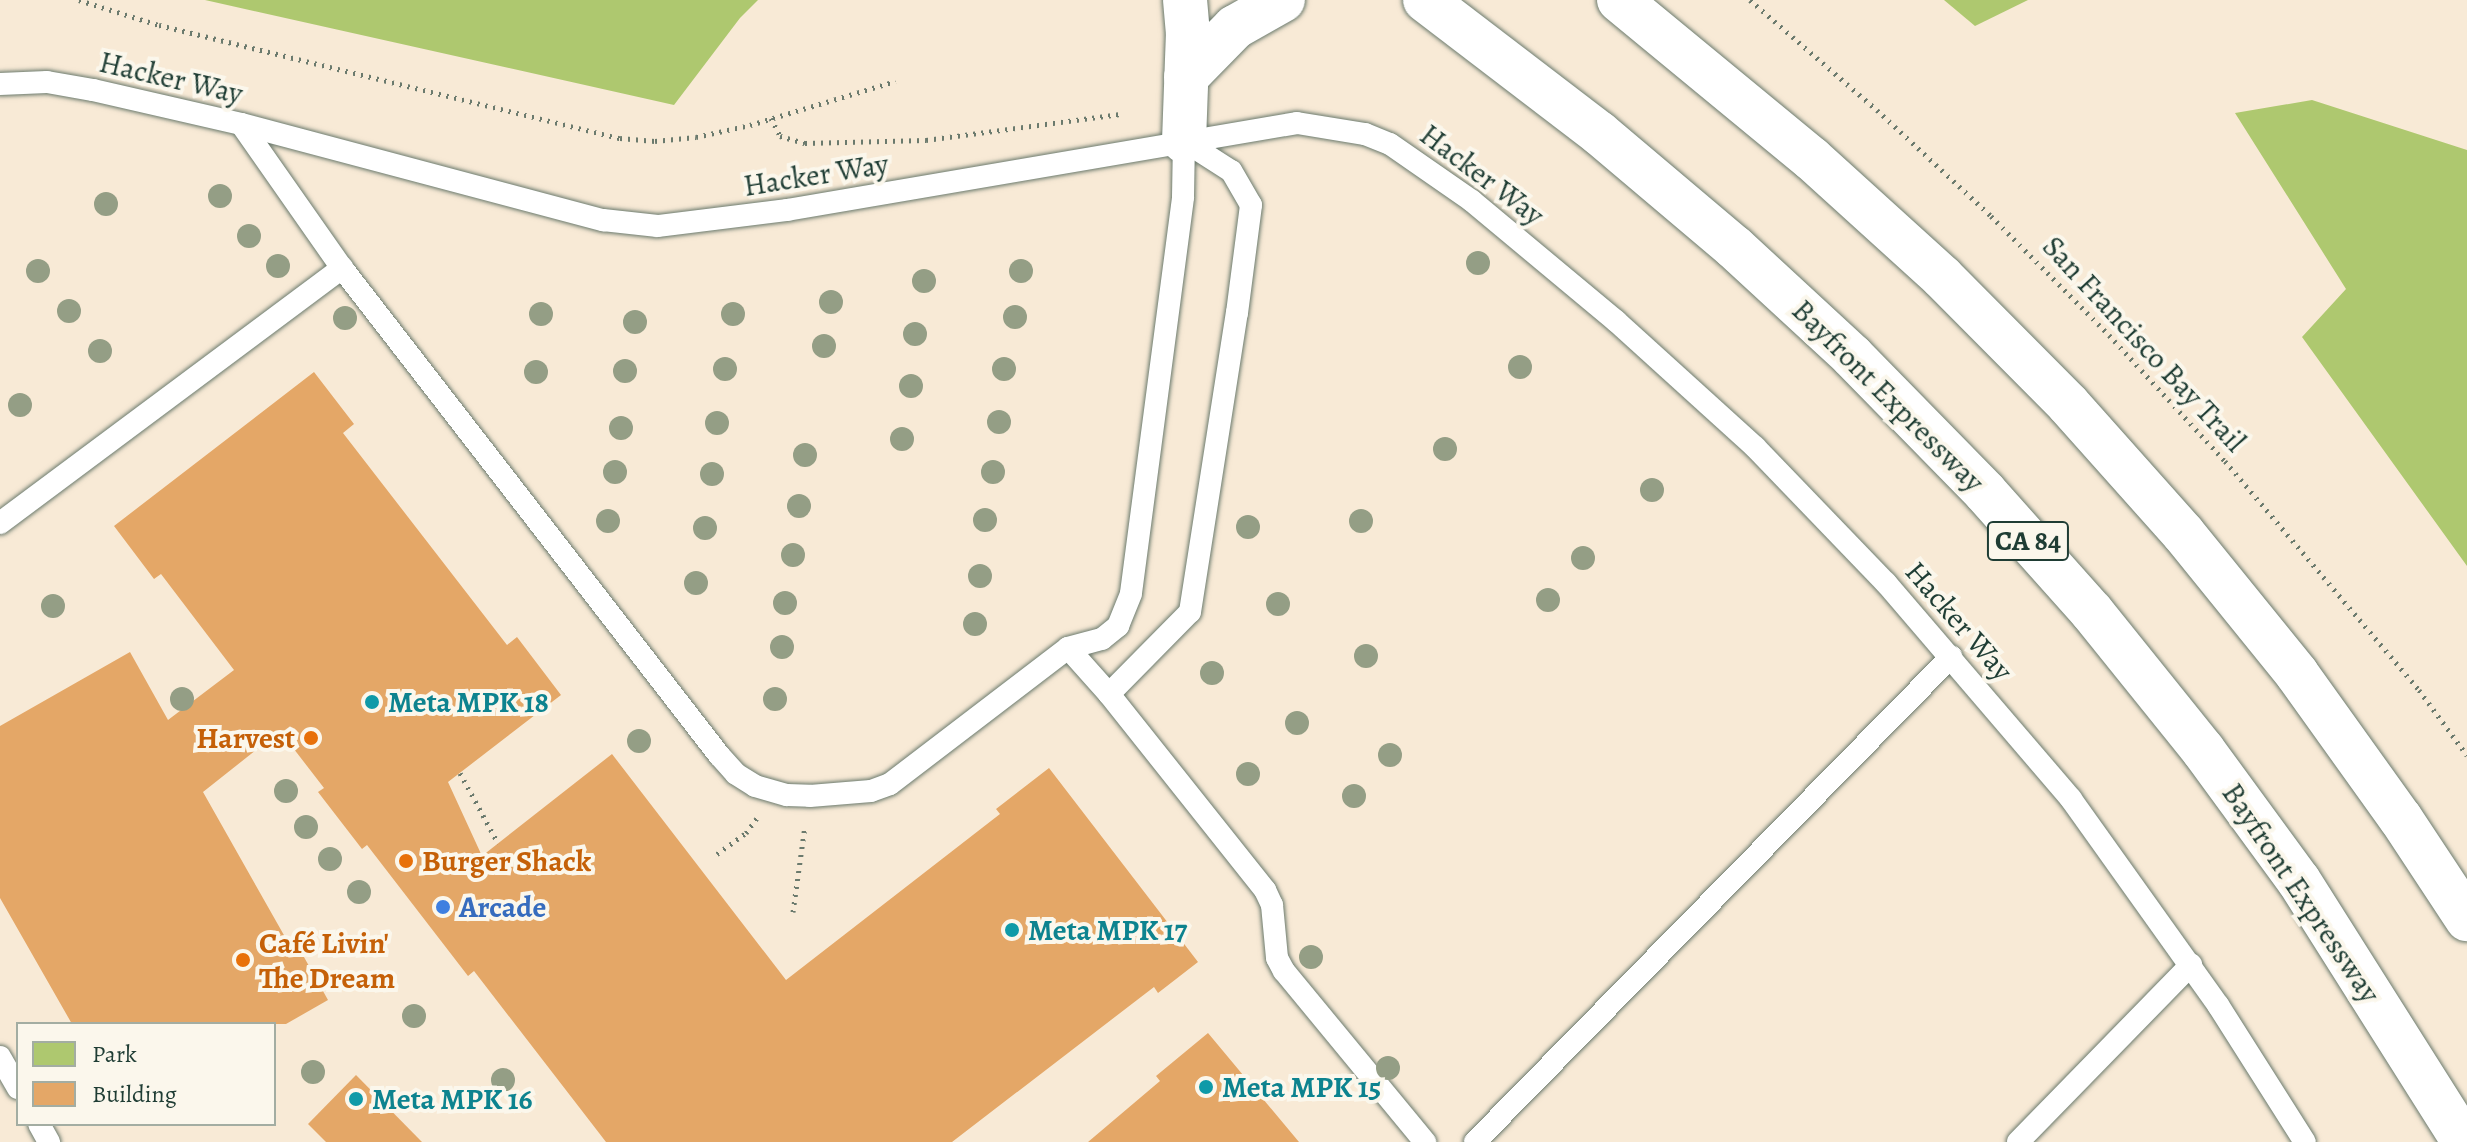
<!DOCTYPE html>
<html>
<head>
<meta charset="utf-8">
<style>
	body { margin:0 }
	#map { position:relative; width:2467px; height:1142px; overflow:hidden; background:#f8ead6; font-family:Alegreya,serif }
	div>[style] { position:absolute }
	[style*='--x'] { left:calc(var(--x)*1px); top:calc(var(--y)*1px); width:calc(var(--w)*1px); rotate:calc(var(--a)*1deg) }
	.green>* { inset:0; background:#aec86f }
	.building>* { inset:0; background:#e4a767 }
	.path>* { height:5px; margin-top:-2.5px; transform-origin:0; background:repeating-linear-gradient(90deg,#6b7a6d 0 2px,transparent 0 8px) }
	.roads { filter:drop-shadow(0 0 2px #6b7a6d) drop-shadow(0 0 2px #6b7a6d) }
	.lane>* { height:22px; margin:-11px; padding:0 11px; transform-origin:11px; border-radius:11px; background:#fff }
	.highway>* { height:44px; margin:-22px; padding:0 22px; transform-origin:22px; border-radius:22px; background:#fff }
	.trees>* { width:24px; height:24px; margin:-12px; border-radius:50%; background:#949e85 }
	.dots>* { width:22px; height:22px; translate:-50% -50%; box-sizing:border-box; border:4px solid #fbf7ec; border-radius:50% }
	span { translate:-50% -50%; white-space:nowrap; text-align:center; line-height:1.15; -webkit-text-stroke:8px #fbf7ec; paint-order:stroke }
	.shield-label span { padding:2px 6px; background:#fbf7ec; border:2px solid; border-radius:6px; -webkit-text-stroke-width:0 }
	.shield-label { font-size:28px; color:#1f3d34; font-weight:700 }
	.street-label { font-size:30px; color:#1f3d34 }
	.culture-label { font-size:30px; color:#0d838f; font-weight:700 }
	.left { translate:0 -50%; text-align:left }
	.food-label { font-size:30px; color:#c56008; font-weight:700 }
	.right { translate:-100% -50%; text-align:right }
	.shop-label { font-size:30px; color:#366cbe; font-weight:700 }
	.legend { position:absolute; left:16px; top:1022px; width:260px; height:104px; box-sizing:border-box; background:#fbf7ec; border:2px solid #a3ada2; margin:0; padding:10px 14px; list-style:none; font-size:24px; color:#1f3d34 }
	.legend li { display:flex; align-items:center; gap:16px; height:40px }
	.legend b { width:40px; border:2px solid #a3ada2 }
</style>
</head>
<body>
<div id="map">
	<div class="green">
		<div style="clip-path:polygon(205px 0,758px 0,740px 18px,674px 105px)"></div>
		<div style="clip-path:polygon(1944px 0,2028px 0,1975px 26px)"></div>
		<div style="clip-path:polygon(2312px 100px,2467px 150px,2467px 566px,2302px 337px,2346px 289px,2235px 113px)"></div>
	</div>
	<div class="building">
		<div style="clip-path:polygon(314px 372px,354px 424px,343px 433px,507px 645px,517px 637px,561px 695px,448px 782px,482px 856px,612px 754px,786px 980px,1000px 814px,996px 809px,1049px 768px,1198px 962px,1158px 993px,1154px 987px,952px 1142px,606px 1142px,474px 971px,468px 976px,367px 845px,362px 849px,318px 792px,324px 788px,280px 731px,203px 792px,289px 944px,295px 941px,328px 1000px,286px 1024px,72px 1024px,0 898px,0 726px,130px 652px,168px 720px,234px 670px,161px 574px,154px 579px,114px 526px)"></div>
		<div style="clip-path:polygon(1208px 1033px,1299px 1142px,1088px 1142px,1160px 1081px,1156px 1076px)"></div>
		<div style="clip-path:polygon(356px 1075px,422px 1142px,326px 1142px,308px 1124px)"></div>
	</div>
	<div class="path">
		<div style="--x:79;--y:0;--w:84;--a:17.4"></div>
		<div style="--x:159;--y:25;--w:475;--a:13.8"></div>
		<div style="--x:620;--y:138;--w:35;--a:5"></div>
		<div style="--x:655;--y:141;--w:41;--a:-5.6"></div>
		<div style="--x:696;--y:137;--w:55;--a:-12.5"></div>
		<div style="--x:750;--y:125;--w:152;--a:-16.8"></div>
		<div style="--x:1750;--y:0;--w:168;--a:40.9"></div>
		<div style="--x:1877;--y:110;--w:156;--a:42.9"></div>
		<div style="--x:1991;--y:216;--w:168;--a:45.2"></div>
		<div style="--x:2109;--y:335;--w:171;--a:47.4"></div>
		<div style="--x:2225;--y:461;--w:300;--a:49.7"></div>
		<div style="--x:2419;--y:690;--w:81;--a:53.6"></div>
		<div style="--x:771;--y:118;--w:20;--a:63"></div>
		<div style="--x:780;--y:136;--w:26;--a:16"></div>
		<div style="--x:805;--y:143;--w:121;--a:-1.4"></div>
		<div style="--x:926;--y:140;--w:198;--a:-7.6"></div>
		<div style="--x:460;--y:773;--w:80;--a:61.5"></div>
		<div style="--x:717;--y:854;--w:36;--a:-36"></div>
		<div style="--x:746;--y:833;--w:19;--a:-54"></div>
		<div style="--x:793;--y:912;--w:87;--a:-82.1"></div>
	</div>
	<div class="roads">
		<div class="lane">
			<div style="--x:0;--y:84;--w:47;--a:-2.4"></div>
			<div style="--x:47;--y:82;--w:47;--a:9.9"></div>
			<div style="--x:93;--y:90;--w:152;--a:12.9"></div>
			<div style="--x:241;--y:124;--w:375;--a:14.9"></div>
			<div style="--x:603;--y:220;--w:55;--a:6.2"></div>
			<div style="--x:658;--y:226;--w:130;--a:-7.1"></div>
			<div style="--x:787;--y:210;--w:517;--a:-9.68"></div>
			<div style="--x:1297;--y:123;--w:69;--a:9.2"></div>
			<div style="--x:1365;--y:134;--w:27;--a:22"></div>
			<div style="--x:1390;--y:144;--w:100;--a:34.8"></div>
			<div style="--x:1472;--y:201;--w:187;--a:39.8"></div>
			<div style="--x:1616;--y:321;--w:188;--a:42.2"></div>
			<div style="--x:1755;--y:447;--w:189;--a:46.1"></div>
			<div style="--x:1886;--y:583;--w:284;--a:49.4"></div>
			<div style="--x:2071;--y:799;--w:253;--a:54.5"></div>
			<div style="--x:2218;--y:1005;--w:162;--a:57.6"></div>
			<div style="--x:241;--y:124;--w:176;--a:55"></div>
			<div style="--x:342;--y:268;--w:616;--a:52.26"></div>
			<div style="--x:719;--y:755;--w:25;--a:48"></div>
			<div style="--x:736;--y:774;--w:22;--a:32"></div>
			<div style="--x:755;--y:786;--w:33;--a:16"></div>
			<div style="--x:787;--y:795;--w:23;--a:2"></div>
			<div style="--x:810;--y:796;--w:61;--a:-4.7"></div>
			<div style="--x:871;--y:791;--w:20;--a:-20"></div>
			<div style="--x:890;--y:784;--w:224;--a:-37.4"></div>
			<div style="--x:1068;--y:648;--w:35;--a:-15"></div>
			<div style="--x:1102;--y:639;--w:21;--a:-39"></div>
			<div style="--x:1118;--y:626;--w:35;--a:-68"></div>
			<div style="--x:1131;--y:593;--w:399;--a:-82.5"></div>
			<div style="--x:1183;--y:197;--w:56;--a:-89"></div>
			<div style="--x:0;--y:523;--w:427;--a:-36.7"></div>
			<div style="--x:1068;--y:648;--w:62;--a:48.3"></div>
			<div style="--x:1109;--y:694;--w:251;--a:51.5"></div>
			<div style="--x:1265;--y:890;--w:17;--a:65"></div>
			<div style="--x:1272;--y:905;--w:53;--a:84.6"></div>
			<div style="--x:1277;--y:958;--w:15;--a:62"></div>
			<div style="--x:1284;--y:971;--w:222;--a:50.5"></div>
			<div style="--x:1109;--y:694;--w:115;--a:-45.4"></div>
			<div style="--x:1190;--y:612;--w:303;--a:-81.1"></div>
			<div style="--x:1237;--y:313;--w:109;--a:-82.6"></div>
			<div style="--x:1251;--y:205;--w:39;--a:-120"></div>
			<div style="--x:1231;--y:171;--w:56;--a:-147.4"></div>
			<div style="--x:0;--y:1057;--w:36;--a:60"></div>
			<div style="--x:39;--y:1124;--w:21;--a:61"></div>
			<div style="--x:1475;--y:1142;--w:680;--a:-45.54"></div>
			<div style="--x:2018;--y:1142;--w:248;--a:-45.7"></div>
		</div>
		<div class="highway">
			<div style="--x:1425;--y:0;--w:219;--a:37.4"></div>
			<div style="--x:1599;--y:133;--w:177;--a:40.2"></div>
			<div style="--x:1734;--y:247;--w:161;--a:42.7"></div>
			<div style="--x:1852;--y:356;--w:190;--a:45.6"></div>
			<div style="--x:1985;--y:492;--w:161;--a:48.3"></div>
			<div style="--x:2092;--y:612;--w:177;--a:51.2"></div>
			<div style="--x:2203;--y:750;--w:162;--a:53.8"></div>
			<div style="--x:2299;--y:881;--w:309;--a:57.7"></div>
			<div style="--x:1619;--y:0;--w:250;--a:39.5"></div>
			<div style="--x:1812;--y:159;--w:176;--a:42.2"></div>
			<div style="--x:1942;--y:277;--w:179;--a:45.2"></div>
			<div style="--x:2068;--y:404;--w:173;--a:48.3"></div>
			<div style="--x:2183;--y:533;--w:181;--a:51"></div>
			<div style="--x:2297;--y:674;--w:178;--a:54.4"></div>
			<div style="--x:2401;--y:819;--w:120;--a:56.6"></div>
			<div style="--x:1186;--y:77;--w:70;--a:-45.6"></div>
			<div style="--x:1235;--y:27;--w:55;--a:-29.4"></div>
			<div style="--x:1184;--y:141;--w:107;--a:-87.9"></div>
			<div style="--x:1188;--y:34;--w:34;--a:-95"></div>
		</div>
	</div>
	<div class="trees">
		<div style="left:220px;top:196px"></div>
		<div style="left:106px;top:204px"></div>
		<div style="left:249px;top:236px"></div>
		<div style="left:1478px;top:263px"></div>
		<div style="left:278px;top:266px"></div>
		<div style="left:38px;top:271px"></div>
		<div style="left:1021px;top:271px"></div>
		<div style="left:924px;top:281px"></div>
		<div style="left:831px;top:302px"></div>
		<div style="left:69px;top:311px"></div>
		<div style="left:541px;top:314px"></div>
		<div style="left:733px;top:314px"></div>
		<div style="left:1015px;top:317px"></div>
		<div style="left:345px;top:318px"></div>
		<div style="left:635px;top:322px"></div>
		<div style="left:915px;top:334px"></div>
		<div style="left:824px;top:346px"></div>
		<div style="left:100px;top:351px"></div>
		<div style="left:1520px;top:367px"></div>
		<div style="left:725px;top:369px"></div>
		<div style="left:1004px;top:369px"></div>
		<div style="left:625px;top:371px"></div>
		<div style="left:536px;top:372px"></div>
		<div style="left:911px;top:386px"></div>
		<div style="left:20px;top:405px"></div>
		<div style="left:999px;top:422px"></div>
		<div style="left:717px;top:423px"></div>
		<div style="left:621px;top:428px"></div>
		<div style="left:902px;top:439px"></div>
		<div style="left:1445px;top:449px"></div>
		<div style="left:805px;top:455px"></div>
		<div style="left:615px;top:472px"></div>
		<div style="left:993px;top:472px"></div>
		<div style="left:712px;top:474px"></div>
		<div style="left:1652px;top:490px"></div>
		<div style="left:799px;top:506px"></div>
		<div style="left:985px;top:520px"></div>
		<div style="left:608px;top:521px"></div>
		<div style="left:1361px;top:521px"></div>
		<div style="left:1248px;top:527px"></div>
		<div style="left:705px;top:528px"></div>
		<div style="left:793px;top:555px"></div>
		<div style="left:1583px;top:558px"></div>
		<div style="left:980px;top:576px"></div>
		<div style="left:696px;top:583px"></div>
		<div style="left:1548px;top:600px"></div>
		<div style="left:785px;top:603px"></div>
		<div style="left:1278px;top:604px"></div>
		<div style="left:53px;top:606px"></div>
		<div style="left:975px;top:624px"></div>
		<div style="left:782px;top:647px"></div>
		<div style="left:1366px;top:656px"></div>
		<div style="left:1212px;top:673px"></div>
		<div style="left:182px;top:699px"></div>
		<div style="left:775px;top:699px"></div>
		<div style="left:1297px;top:723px"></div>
		<div style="left:639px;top:741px"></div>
		<div style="left:1390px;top:755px"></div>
		<div style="left:1248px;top:774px"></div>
		<div style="left:286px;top:791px"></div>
		<div style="left:1354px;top:796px"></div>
		<div style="left:306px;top:827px"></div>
		<div style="left:330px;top:859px"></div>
		<div style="left:359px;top:892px"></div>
		<div style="left:1311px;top:957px"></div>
		<div style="left:414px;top:1016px"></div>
		<div style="left:1388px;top:1068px"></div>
		<div style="left:313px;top:1072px"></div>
		<div style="left:503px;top:1080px"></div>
	</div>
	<div class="dots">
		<div style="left:372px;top:702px;background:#0f9aa8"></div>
		<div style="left:311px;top:738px;background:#e8710a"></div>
		<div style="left:406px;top:861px;background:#e8710a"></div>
		<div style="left:443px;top:907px;background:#3f7fe0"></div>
		<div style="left:1012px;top:930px;background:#0f9aa8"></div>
		<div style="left:243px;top:960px;background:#e8710a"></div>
		<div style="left:1206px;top:1087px;background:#0f9aa8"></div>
		<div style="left:356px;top:1099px;background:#0f9aa8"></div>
	</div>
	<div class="shield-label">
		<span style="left:2028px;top:541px">CA 84</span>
	</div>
	<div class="street-label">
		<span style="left:171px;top:78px;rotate:13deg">Hacker Way</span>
		<span style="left:816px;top:175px;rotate:-9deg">Hacker Way</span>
		<span style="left:1482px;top:175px;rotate:37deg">Hacker Way</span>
		<span style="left:2144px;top:344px;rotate:47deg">San Francisco Bay Trail</span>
		<span style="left:1888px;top:396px;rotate:45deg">Bayfront Expressway</span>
		<span style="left:1959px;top:621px;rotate:49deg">Hacker Way</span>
		<span style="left:2301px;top:893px;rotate:56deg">Bayfront Expressway</span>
	</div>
	<div class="culture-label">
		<span class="left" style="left:388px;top:702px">Meta MPK 18</span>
		<span class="left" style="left:1028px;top:930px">Meta MPK 17</span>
		<span class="left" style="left:1222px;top:1087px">Meta MPK 15</span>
		<span class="left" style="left:372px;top:1099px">Meta MPK 16</span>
	</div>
	<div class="food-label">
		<span class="right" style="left:295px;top:738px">Harvest</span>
		<span class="left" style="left:422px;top:861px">Burger Shack</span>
		<span class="left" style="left:259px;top:960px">Café Livin'<br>The Dream</span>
	</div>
	<div class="shop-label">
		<span class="left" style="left:459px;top:907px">Arcade</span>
	</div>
	<ul class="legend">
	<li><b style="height:22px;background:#aec86f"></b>Park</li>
	<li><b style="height:22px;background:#e4a767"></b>Building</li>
	</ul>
</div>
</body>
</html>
